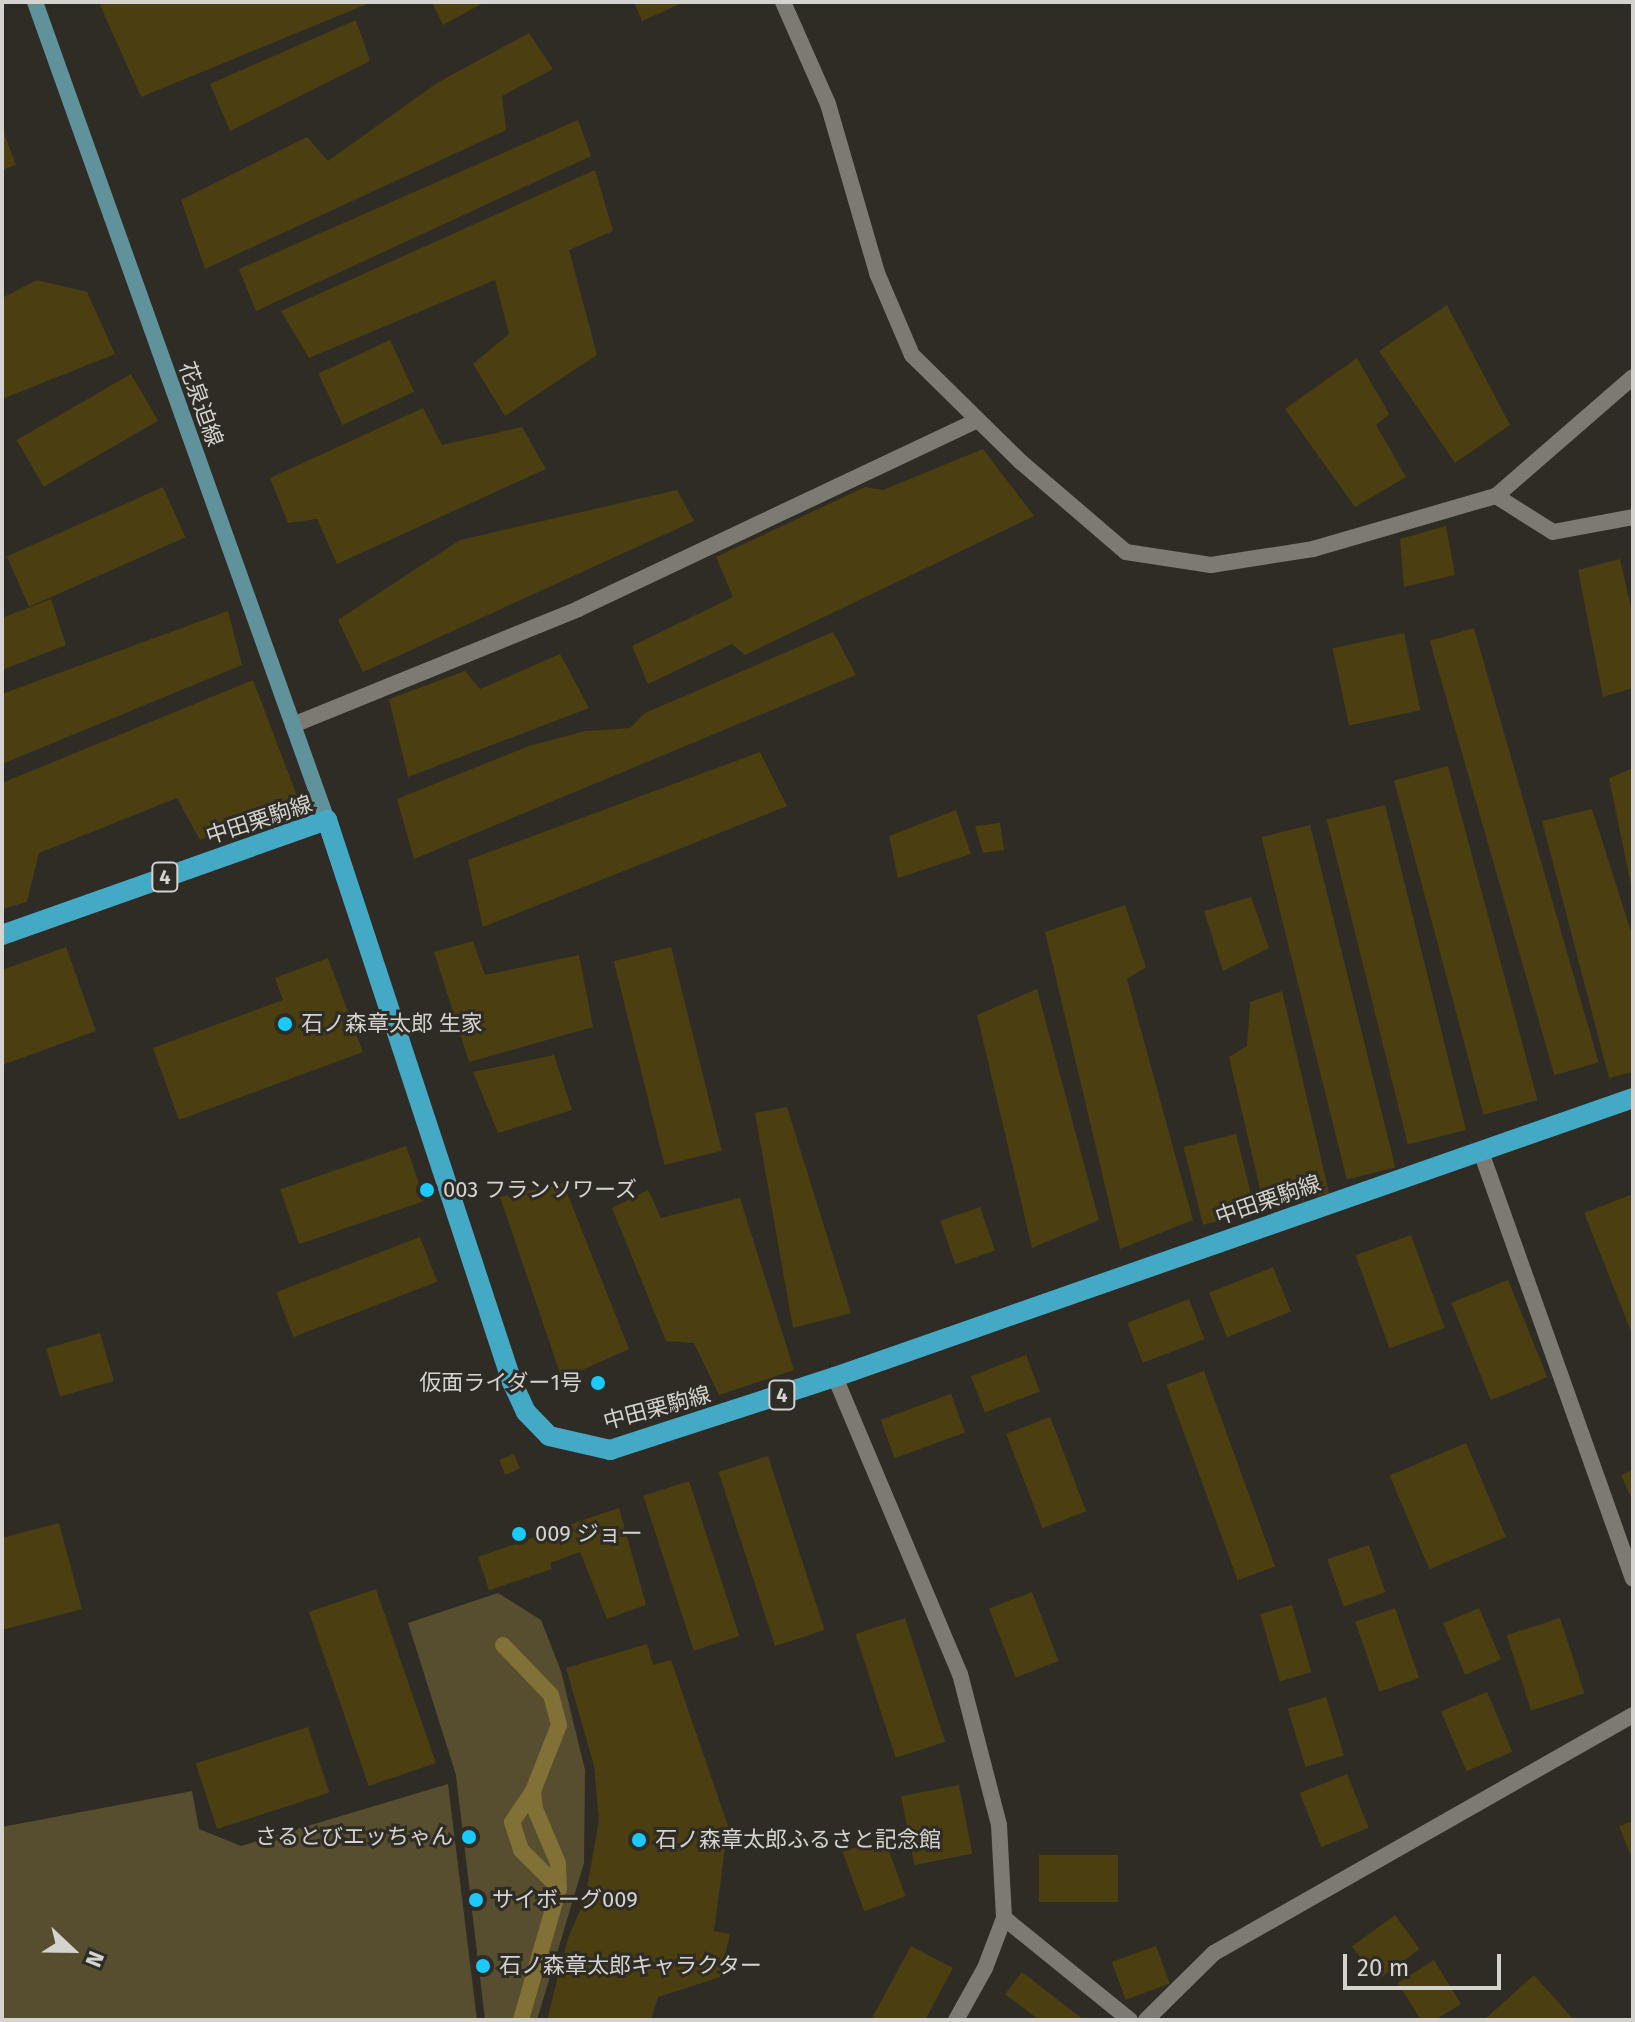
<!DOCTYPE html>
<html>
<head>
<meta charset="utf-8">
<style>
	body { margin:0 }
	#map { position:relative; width:1635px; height:2022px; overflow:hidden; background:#2e2c25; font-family:"Fira Sans","Noto Sans JP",sans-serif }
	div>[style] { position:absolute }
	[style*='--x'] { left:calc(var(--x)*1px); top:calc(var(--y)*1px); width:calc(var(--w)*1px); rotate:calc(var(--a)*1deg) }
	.green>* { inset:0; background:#564e2e }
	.stream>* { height:16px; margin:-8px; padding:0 8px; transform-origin:8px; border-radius:8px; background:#817137 }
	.building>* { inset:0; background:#4b3f11; transform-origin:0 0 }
	.lane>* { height:16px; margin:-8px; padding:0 8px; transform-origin:8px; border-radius:8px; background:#7d7a72 }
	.street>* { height:16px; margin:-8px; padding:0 8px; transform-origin:8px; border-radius:8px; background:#7d7a72 }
	.secondary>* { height:16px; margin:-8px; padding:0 8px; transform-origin:8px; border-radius:8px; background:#60929b }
	.primary>* { height:20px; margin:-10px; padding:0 10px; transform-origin:10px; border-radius:10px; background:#43a9c5 }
	.dots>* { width:22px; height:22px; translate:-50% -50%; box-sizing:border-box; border:4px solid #2e2c25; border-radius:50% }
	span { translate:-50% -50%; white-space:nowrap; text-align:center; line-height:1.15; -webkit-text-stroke:6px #2e2c25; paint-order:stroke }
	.shield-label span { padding:2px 6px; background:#2e2c25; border:2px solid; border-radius:6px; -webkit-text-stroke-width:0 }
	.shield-label { font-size:20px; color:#d4d3cf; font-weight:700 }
	.street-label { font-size:22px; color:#d4d3cf }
	.poi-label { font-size:22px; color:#d4d3cf }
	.left { translate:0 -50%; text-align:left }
	.right { translate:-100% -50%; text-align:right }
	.frame { position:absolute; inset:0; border:4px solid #d4d3cf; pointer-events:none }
	.north { position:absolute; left:32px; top:1910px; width:80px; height:80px; -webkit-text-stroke:6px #2e2c25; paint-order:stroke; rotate:112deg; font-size:22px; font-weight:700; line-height:32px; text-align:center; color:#d4d3cf }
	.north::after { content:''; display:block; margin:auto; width:28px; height:36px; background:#d4d3cf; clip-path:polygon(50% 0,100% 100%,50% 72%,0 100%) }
	.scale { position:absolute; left:1343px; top:1954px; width:158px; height:36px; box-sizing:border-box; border:4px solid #d4d3cf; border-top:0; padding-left:10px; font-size:24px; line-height:28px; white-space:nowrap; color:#d4d3cf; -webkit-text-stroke:6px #2e2c25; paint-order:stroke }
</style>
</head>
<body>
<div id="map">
	<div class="green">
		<div style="clip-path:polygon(498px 1593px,541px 1620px,561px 1671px,585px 1770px,584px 1863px,537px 2020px,485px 2020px,456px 1775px,408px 1623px)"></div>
		<div style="clip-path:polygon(448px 1784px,477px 2020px,2px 2020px,2px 1827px,192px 1791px,199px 1829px,241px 1846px)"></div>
	</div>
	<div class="stream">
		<div style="--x:503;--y:1645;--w:69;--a:46.2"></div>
		<div style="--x:551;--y:1695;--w:31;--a:75"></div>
		<div style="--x:559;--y:1725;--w:71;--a:111.5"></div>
		<div style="--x:533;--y:1791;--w:18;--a:84"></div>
		<div style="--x:535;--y:1809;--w:59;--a:66.9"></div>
		<div style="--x:558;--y:1863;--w:25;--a:88"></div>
		<div style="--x:559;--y:1888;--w:137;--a:106.1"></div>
		<div style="--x:533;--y:1791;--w:37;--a:124"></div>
		<div style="--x:512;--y:1822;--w:29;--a:72"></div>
		<div style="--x:521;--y:1850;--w:54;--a:45"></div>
	</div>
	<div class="building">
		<div style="clip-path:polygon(105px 2px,372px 2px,141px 97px,100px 5px)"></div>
		<div style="clip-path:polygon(432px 2px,485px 2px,443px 25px)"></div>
		<div style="clip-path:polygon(634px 2px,684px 2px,642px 21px)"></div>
		<div style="clip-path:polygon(356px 20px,370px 61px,230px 131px,210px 84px)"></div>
		<div style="clip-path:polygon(529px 33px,553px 69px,502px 96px,506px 130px,205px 269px,181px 200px,307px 137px,328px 161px,437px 83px)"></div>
		<div style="clip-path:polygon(578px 120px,591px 156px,256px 311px,239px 269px)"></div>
		<div style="clip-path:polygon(2px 128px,16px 165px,2px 170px)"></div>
		<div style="clip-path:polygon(595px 170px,613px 231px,569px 250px,597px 355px,505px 416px,473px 364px,509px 334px,495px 280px,309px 358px,281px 311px)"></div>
		<div style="clip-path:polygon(37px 280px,87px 292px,115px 354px,2px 399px,2px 298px)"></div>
		<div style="clip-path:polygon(1447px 305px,1510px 425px,1455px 463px,1379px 351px)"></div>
		<div style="left:390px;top:340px;width:57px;height:79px;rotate:65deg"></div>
		<div style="clip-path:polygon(1357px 358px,1389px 414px,1376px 425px,1406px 477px,1355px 507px,1285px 409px)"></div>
		<div style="left:131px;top:374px;width:54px;height:132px;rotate:60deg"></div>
		<div style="clip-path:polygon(423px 408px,442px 445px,522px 427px,546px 469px,337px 564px,317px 519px,288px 523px,270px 478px)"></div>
		<div style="clip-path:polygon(983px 449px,1034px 516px,745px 655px,732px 644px,648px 684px,632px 646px,733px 597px,716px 557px,865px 487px,883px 490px)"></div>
		<div style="left:163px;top:487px;width:55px;height:171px;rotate:66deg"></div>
		<div style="clip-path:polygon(677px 490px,694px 521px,363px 672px,338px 620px,460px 540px)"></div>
		<div style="clip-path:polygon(1446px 526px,1455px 575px,1404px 587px,1400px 539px)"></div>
		<div style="clip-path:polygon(1620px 559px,1633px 616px,1633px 688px,1603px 697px,1578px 570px)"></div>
		<div style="clip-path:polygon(51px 599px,66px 645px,2px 670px,2px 618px)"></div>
		<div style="clip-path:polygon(228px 611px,242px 665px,2px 764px,2px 694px)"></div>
		<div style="left:1474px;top:628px;width:452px;height:46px;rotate:74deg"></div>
		<div style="clip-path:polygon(833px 632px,856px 675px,414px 859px,397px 799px,529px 746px,585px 731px,630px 728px,645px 713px)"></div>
		<div style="left:1404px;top:633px;width:79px;height:73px;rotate:78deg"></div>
		<div style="clip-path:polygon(560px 654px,589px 708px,408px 777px,389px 699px,465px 671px,480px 689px)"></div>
		<div style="clip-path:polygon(253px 680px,297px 796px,200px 840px,177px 798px,39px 853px,27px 902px,2px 909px,2px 783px)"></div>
		<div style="clip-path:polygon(760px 752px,787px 806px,483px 927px,468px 860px)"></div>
		<div style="left:1448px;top:766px;width:346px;height:56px;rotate:75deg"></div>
		<div style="clip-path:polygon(1633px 768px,1633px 890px,1632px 890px,1609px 778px)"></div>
		<div style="left:1385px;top:805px;width:335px;height:60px;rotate:76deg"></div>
		<div style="clip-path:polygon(1592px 809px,1633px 938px,1633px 1072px,1609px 1078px,1542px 821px)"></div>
		<div style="clip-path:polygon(956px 810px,971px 854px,898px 878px,889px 836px)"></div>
		<div style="clip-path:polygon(1000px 823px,1004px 850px,983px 853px,975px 826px)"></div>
		<div style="left:1310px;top:825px;width:353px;height:50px;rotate:76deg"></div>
		<div style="clip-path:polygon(1251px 897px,1269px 948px,1223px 971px,1204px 911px)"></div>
		<div style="clip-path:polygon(1125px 905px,1146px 967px,1127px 979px,1193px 1220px,1120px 1249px,1045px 932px)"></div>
		<div style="clip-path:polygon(473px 941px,485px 975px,579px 955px,593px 1027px,469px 1062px,434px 952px)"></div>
		<div style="clip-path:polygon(66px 947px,96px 1031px,2px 1065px,2px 970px)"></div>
		<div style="left:671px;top:947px;width:210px;height:59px;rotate:76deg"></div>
		<div style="clip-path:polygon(328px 958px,363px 1052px,179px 1120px,153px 1048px,283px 1000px,275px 978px)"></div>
		<div style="clip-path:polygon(1037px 989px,1099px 1220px,1032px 1248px,977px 1015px)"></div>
		<div style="clip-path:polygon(1282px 991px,1329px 1193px,1265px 1210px,1229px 1057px,1247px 1046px,1250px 1002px)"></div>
		<div style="clip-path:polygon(554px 1055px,572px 1110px,498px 1133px,473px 1072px)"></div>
		<div style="clip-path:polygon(787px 1107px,851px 1313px,793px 1328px,755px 1113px)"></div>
		<div style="left:1236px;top:1134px;width:80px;height:54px;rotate:76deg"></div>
		<div style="left:406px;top:1146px;width:58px;height:133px;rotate:71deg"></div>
		<div style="clip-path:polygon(563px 1183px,629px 1349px,562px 1379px,500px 1197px)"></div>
		<div style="clip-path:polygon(648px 1190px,661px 1218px,740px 1198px,794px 1370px,719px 1395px,694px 1343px,666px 1341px,612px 1208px)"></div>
		<div style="clip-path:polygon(1633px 1194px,1633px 1336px,1584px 1213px)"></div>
		<div style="left:980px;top:1207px;width:46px;height:42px;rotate:71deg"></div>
		<div style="left:1411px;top:1235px;width:99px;height:59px;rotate:70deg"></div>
		<div style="left:420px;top:1237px;width:48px;height:154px;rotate:69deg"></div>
		<div style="left:1273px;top:1267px;width:48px;height:69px;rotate:68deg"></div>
		<div style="left:1508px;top:1280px;width:105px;height:61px;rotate:68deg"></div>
		<div style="left:1189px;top:1299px;width:43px;height:66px;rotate:69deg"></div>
		<div style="left:100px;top:1333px;width:50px;height:56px;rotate:74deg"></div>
		<div style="left:1026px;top:1355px;width:39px;height:59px;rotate:69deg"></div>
		<div style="left:1204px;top:1371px;width:208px;height:40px;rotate:70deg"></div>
		<div style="left:951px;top:1394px;width:41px;height:75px;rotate:70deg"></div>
		<div style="left:1050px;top:1417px;width:101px;height:47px;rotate:69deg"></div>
		<div style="left:1466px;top:1443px;width:102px;height:83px;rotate:67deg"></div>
		<div style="left:514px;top:1454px;width:16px;height:16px;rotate:68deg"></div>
		<div style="left:768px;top:1456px;width:183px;height:52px;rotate:72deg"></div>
		<div style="clip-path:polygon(1633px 1470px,1633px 1502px,1621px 1475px)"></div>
		<div style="left:689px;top:1481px;width:163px;height:48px;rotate:72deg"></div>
		<div style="clip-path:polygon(619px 1508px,646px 1605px,607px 1619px,580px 1552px,550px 1563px,552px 1569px,489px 1590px,478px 1557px,541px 1535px,543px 1541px,574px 1531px,571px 1524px)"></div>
		<div style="clip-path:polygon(59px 1523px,82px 1609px,2px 1630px,2px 1538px)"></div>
		<div style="left:1369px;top:1545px;width:50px;height:44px;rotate:71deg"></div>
		<div style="left:376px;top:1589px;width:184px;height:71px;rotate:71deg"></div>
		<div style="left:1032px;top:1592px;width:74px;height:46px;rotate:69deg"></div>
		<div style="left:1292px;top:1605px;width:70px;height:33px;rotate:74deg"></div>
		<div style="left:1395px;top:1608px;width:74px;height:42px;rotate:71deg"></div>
		<div style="left:1479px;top:1608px;width:56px;height:39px;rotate:67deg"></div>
		<div style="left:905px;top:1618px;width:130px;height:52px;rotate:72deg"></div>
		<div style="left:1560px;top:1618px;width:79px;height:56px;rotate:72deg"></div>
		<div style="clip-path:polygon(647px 1644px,653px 1665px,671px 1660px,728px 1826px,714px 1931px,730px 1934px,720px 1977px,658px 1997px,651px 2020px,547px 2020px,568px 1938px,585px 1899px,599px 1820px,594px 1766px,566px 1668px)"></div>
		<div style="left:1487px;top:1692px;width:65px;height:50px;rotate:67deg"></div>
		<div style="left:1326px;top:1697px;width:61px;height:40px;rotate:73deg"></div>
		<div style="left:308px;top:1727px;width:69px;height:118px;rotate:72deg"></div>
		<div style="left:1347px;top:1774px;width:58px;height:51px;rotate:68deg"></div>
		<div style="left:959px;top:1785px;width:70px;height:59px;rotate:79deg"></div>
		<div style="clip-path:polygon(1633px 1821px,1633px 1861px,1619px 1826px)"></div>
		<div style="left:884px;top:1837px;width:63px;height:44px;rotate:70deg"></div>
		<div style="left:1118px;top:1855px;width:47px;height:79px;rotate:90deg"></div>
		<div style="left:1395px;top:1915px;width:42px;height:53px;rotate:54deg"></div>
		<div style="clip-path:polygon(911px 1946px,953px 1968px,925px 2020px,871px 2020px)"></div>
		<div style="left:1156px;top:1946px;width:40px;height:47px;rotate:70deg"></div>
		<div style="clip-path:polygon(1434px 1960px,1461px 2004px,1435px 2020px,1421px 2020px,1398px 1983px)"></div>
		<div style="clip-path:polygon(1022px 1972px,1084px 2020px,1039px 2020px,1005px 1994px)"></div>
		<div style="clip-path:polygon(1534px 1975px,1574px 2020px,1484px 2020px)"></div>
	</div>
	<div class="lane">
		<div style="--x:1496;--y:496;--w:67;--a:32.3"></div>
		<div style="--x:1553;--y:532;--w:81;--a:-10.6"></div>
		<div style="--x:293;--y:725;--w:308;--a:-22.1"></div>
		<div style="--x:578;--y:609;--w:442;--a:-25.3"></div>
	</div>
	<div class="street">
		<div style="--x:783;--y:2;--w:111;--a:66.2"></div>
		<div style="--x:828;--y:104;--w:176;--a:73.8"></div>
		<div style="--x:877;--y:273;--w:89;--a:66.9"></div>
		<div style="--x:912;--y:355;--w:153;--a:44.5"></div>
		<div style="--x:1021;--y:462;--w:138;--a:40.6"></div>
		<div style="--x:1126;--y:552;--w:86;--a:8.7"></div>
		<div style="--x:1211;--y:565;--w:103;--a:-8.9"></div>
		<div style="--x:1313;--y:549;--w:191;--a:-16.2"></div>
		<div style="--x:1496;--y:496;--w:181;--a:-41"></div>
		<div style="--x:1481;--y:1152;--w:453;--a:70.4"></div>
		<div style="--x:835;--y:1377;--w:322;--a:67.2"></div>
		<div style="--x:960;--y:1674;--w:156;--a:75.5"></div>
		<div style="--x:999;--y:1825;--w:93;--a:86.9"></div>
		<div style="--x:1004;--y:1918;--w:53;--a:110.8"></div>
		<div style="--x:985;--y:1968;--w:60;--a:119.1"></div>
		<div style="--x:1004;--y:1918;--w:162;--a:39"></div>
		<div style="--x:1146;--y:2020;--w:95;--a:-44.6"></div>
		<div style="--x:1214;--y:1953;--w:482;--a:-29.6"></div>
	</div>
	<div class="secondary">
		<div style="--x:35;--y:2;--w:869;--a:70.36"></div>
	</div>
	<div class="primary">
		<div style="--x:2;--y:935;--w:345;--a:-19.5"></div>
		<div style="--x:327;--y:820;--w:592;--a:71.78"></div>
		<div style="--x:512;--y:1382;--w:33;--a:65"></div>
		<div style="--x:526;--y:1412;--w:33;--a:46"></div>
		<div style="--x:549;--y:1436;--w:63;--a:12.9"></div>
		<div style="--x:610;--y:1450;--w:237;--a:-18"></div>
		<div style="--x:835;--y:1377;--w:845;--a:-19.27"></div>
	</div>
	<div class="dots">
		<div style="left:285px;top:1024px;background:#1acafc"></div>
		<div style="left:427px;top:1190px;background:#1acafc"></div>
		<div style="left:598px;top:1383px;background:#1acafc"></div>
		<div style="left:519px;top:1534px;background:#1acafc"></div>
		<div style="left:469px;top:1837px;background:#1acafc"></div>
		<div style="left:639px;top:1840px;background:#1acafc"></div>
		<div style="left:476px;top:1900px;background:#1acafc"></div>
		<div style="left:483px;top:1966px;background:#1acafc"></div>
	</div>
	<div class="shield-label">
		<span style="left:165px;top:877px">4</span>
		<span style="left:782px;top:1395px">4</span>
	</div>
	<div class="street-label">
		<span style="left:201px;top:404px;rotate:70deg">花泉迫線</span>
		<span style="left:259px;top:820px;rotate:-18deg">中田栗駒線</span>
		<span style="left:1268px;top:1200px;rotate:-19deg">中田栗駒線</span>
		<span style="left:657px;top:1408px;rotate:-15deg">中田栗駒線</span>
	</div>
	<div class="poi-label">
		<span class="left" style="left:301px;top:1024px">石ノ森章太郎 生家</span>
		<span class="left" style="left:443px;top:1190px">003 フランソワーズ</span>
		<span class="right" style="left:582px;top:1383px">仮面ライダー1号</span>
		<span class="left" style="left:535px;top:1534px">009 ジョー</span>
		<span class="right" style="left:453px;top:1837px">さるとびエッちゃん</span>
		<span class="left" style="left:655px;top:1840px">石ノ森章太郎ふるさと記念館</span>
		<span class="left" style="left:492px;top:1900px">サイボーグ009</span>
		<span class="left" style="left:499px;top:1966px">石ノ森章太郎キャラクター</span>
	</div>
	<div class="frame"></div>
	<div class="north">N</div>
	<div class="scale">20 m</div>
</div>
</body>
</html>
